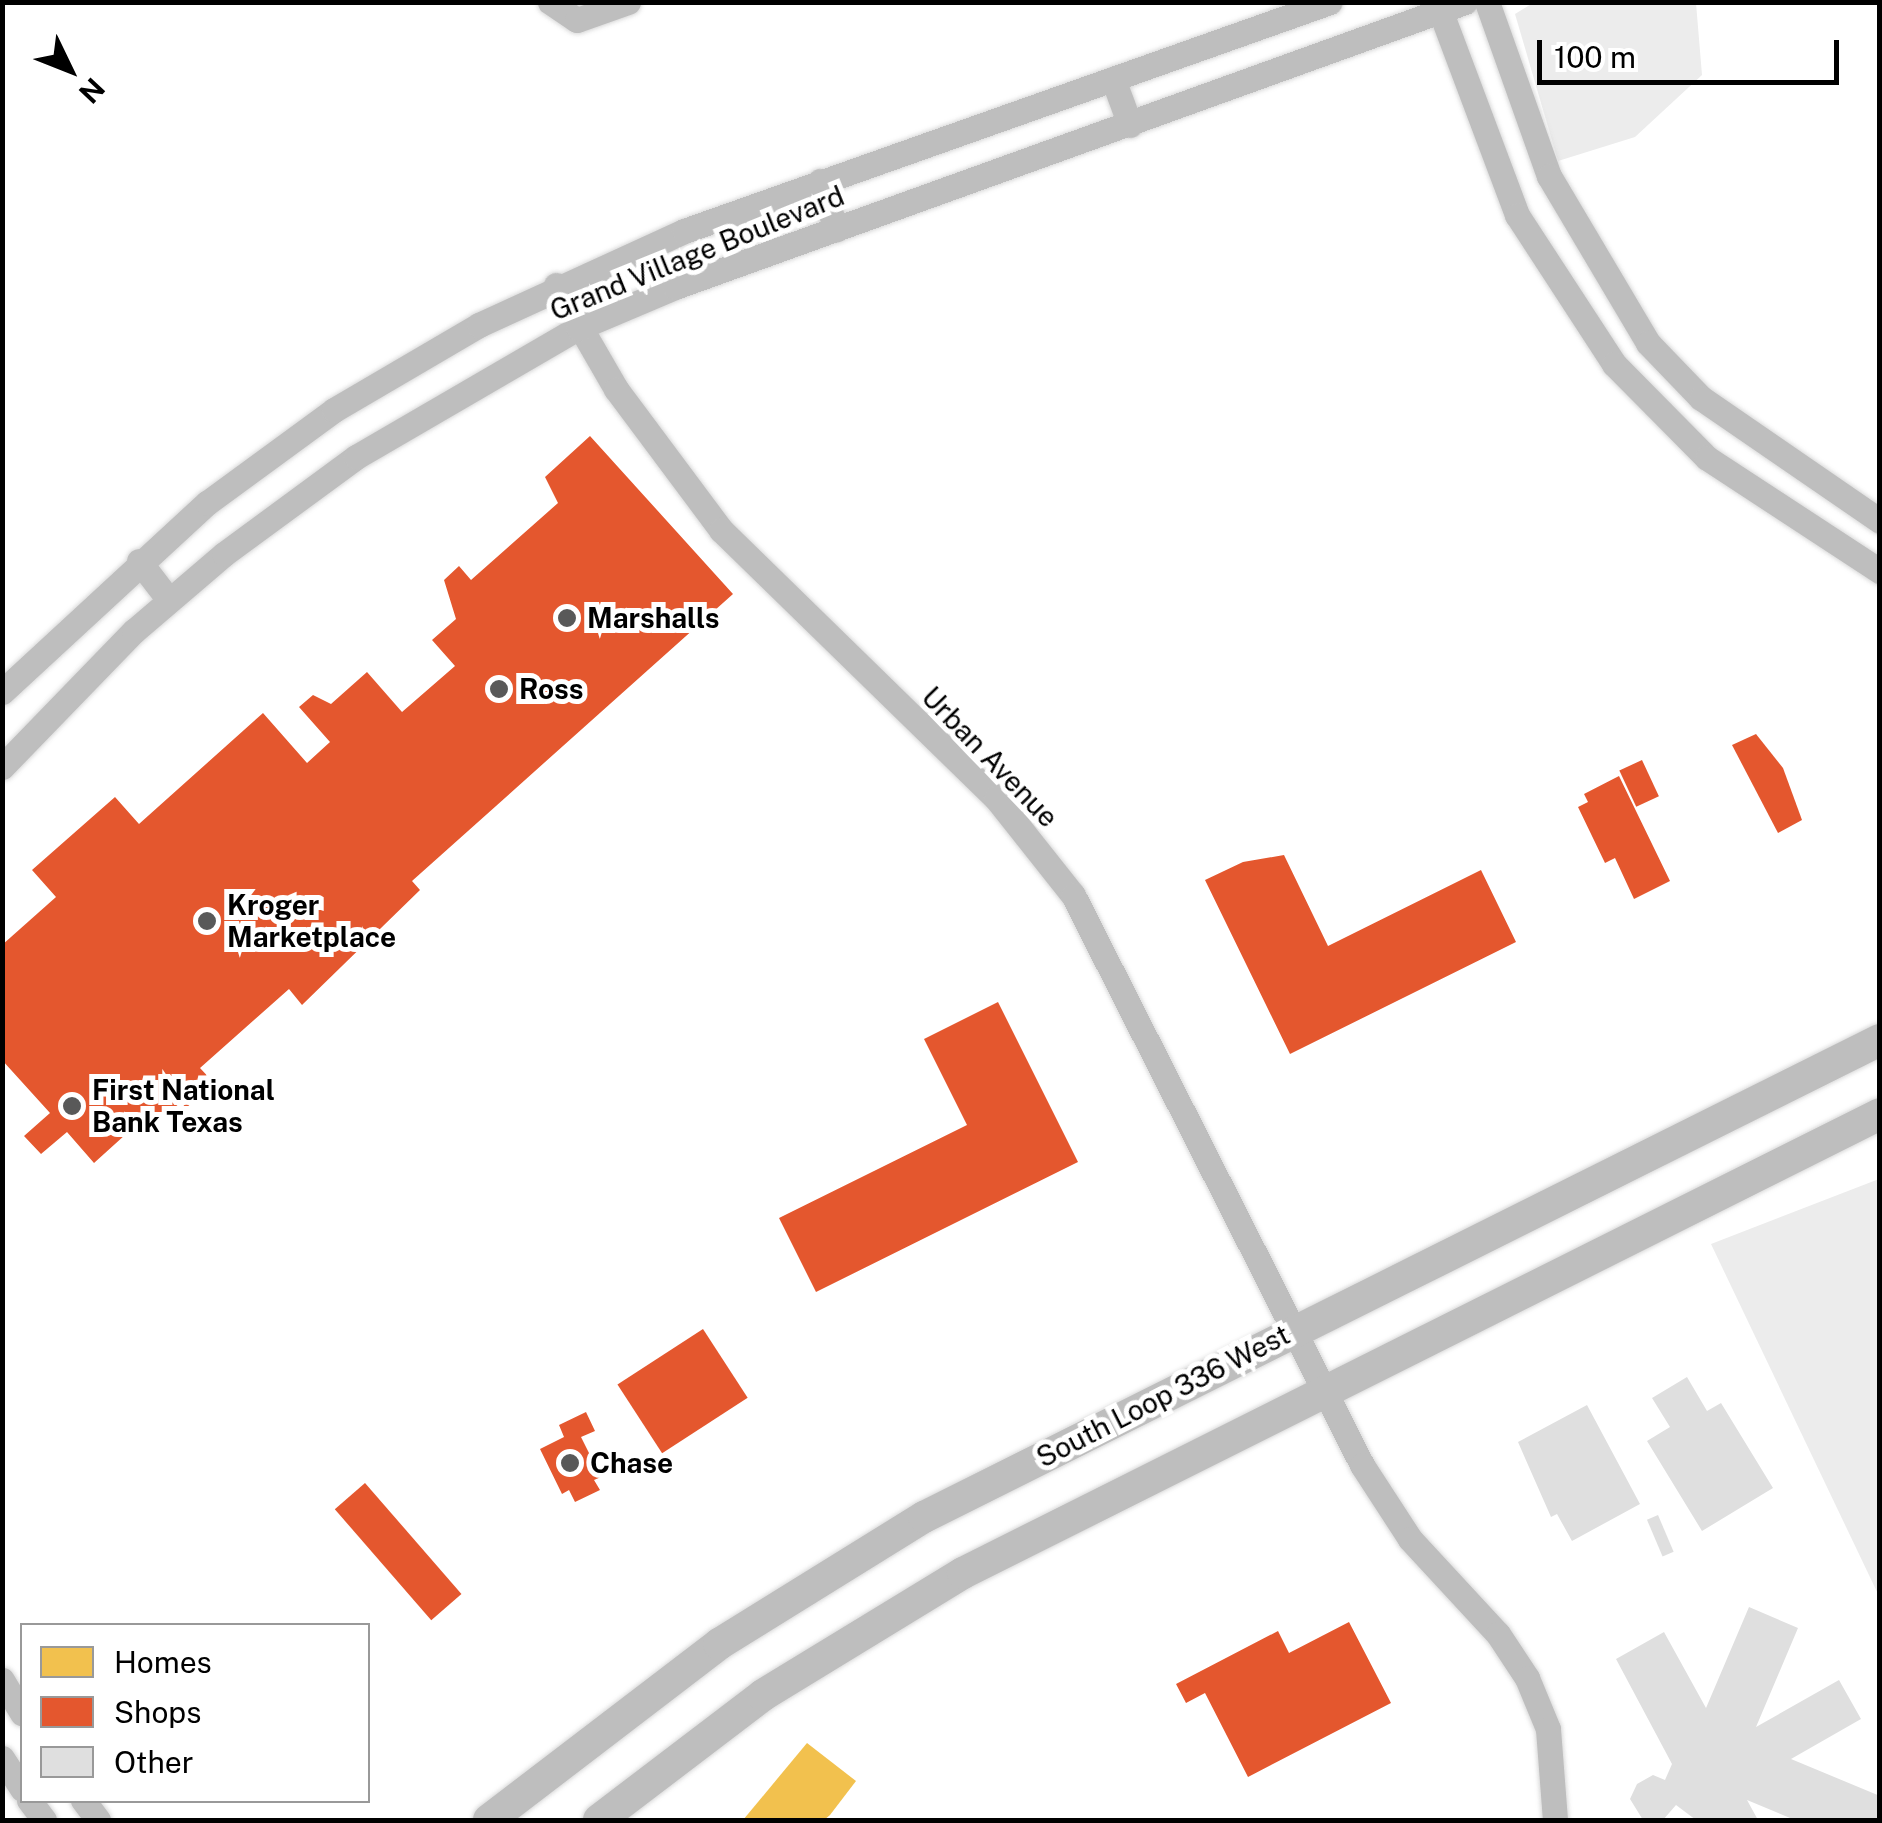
<!DOCTYPE html>
<html>
<head>
<meta charset="utf-8">
<style>
	body { margin:0 }
	#map { position:relative; width:1882px; height:1823px; overflow:hidden; background:#fff; font-family:"Public Sans",sans-serif }
	div>[style] { position:absolute }
	[style*='--x'] { left:calc(var(--x)*1px); top:calc(var(--y)*1px); width:calc(var(--w)*1px); rotate:calc(var(--a)*1deg) }
	.green>* { inset:0; background:#ececec }
	.homes>* { inset:0; background:#f2c14e }
	.shops>* { inset:0; background:#e4572e; transform-origin:0 0 }
	.building>* { inset:0; background:#dfdfdf; transform-origin:0 0 }
	.roads { filter:drop-shadow(0 0 2px #dbdbdb) drop-shadow(0 0 2px #dbdbdb) }
	.minor>* { height:25px; margin:-12.5px; padding:0 12.5px; transform-origin:12.5px; border-radius:12.5px; background:#bebebe }
	.major>* { height:32px; margin:-16px; padding:0 16px; transform-origin:16px; border-radius:16px; background:#bebebe }
	.dots>* { width:28px; height:28px; translate:-50% -50%; box-sizing:border-box; border:5px solid #fff; border-radius:50% }
	span { translate:-50% -50%; white-space:nowrap; text-align:center; line-height:1.15; -webkit-text-stroke:10px #fff; paint-order:stroke }
	.street-label { font-size:28px; color:#000 }
	.poi-label { font-size:28px; color:#000; font-weight:700 }
	.left { translate:0 -50%; text-align:left }
	.frame { position:absolute; inset:0; border:5px solid #000; pointer-events:none }
	.legend { position:absolute; left:20px; top:1623px; width:350px; height:180px; box-sizing:border-box; background:#fff; border:2px solid #999; margin:0; padding:12px 18px; list-style:none; font-size:30px; color:#000 }
	.legend li { display:flex; align-items:center; gap:20px; height:50px }
	.legend b { width:50px; border:2px solid #999 }
	.north { position:absolute; left:20px; top:20px; width:100px; height:100px; -webkit-text-stroke:8px #fff; paint-order:stroke; rotate:133deg; font-size:28px; font-weight:700; line-height:40px; text-align:center; color:#000 }
	.north::after { content:''; display:block; margin:auto; width:35px; height:45px; background:#000; clip-path:polygon(50% 0,100% 100%,50% 72%,0 100%) }
	.scale { position:absolute; left:1537px; top:40px; width:302px; height:45px; box-sizing:border-box; border:5px solid #000; border-top:0; padding-left:12px; font-size:30px; line-height:35px; white-space:nowrap; color:#000; -webkit-text-stroke:8px #fff; paint-order:stroke }
</style>
</head>
<body>
<div id="map">
	<div class="green">
		<div style="clip-path:polygon(1533px 3px,1696px 3px,1702px 75px,1635px 137px,1558px 161px,1515px 14px)"></div>
		<div style="clip-path:polygon(1879px 1179px,1879px 1596px,1711px 1244px)"></div>
	</div>
	<div class="homes">
		<div style="clip-path:polygon(807px 1743px,856px 1781px,830px 1815px,824px 1820px,743px 1820px)"></div>
	</div>
	<div class="shops">
		<div style="clip-path:polygon(590px 436px,733px 594px,412px 881px,420px 890px,302px 1005px,289px 989px,200px 1068px,214px 1083px,186px 1108px,181px 1102px,154px 1125px,146px 1116px,94px 1163px,67px 1132px,41px 1154px,24px 1136px,50px 1113px,2px 1060px,2px 945px,56px 897px,32px 870px,115px 797px,139px 824px,263px 713px,307px 763px,330px 742px,299px 707px,313px 695px,331px 704px,367px 672px,402px 712px,455px 666px,432px 640px,456px 619px,444px 580px,459px 566px,471px 580px,558px 503px,545px 477px)"></div>
		<div style="clip-path:polygon(1756px 734px,1783px 768px,1802px 820px,1778px 833px,1732px 745px)"></div>
		<div style="left:1642px;top:760px;width:40px;height:25px;rotate:65deg"></div>
		<div style="clip-path:polygon(1619px 776px,1670px 881px,1634px 899px,1615px 858px,1605px 863px,1578px 807px,1588px 802px,1584px 794px)"></div>
		<div style="clip-path:polygon(1284px 855px,1328px 946px,1481px 870px,1516px 942px,1290px 1054px,1205px 880px,1243px 862px)"></div>
		<div style="clip-path:polygon(998px 1002px,1078px 1162px,816px 1292px,779px 1218px,967px 1125px,924px 1039px)"></div>
		<div style="left:703px;top:1329px;width:82px;height:102px;rotate:57deg"></div>
		<div style="clip-path:polygon(586px 1412px,595px 1431px,581px 1437px,601px 1477px,594px 1480px,600px 1490px,575px 1502px,569px 1490px,562px 1494px,540px 1449px,564px 1437px,559px 1425px)"></div>
		<div style="left:365px;top:1483px;width:147px;height:40px;rotate:49deg"></div>
		<div style="clip-path:polygon(1349px 1622px,1391px 1703px,1248px 1777px,1205px 1693px,1186px 1703px,1176px 1684px,1278px 1631px,1289px 1653px)"></div>
	</div>
	<div class="building">
		<div style="clip-path:polygon(1687px 1377px,1707px 1411px,1721px 1403px,1773px 1488px,1702px 1531px,1647px 1441px,1670px 1427px,1652px 1398px)"></div>
		<div style="clip-path:polygon(1587px 1405px,1640px 1504px,1572px 1541px,1557px 1514px,1551px 1517px,1518px 1442px)"></div>
		<div style="left:1658px;top:1515px;width:40px;height:12px;rotate:67deg"></div>
		<div style="clip-path:polygon(1749px 1607px,1798px 1628px,1756px 1727px,1839px 1680px,1861px 1719px,1791px 1759px,1880px 1796px,1880px 1820px,1795px 1820px,1747px 1800px,1758px 1820px,1696px 1820px,1676px 1805px,1663px 1820px,1643px 1820px,1630px 1799px,1637px 1784px,1653px 1775px,1665px 1780px,1672px 1764px,1616px 1659px,1664px 1632px,1706px 1708px)"></div>
	</div>
	<div class="roads">
		<div class="minor">
			<div style="--x:550;--y:2;--w:32;--a:34"></div>
			<div style="--x:577;--y:20;--w:54;--a:-19.4"></div>
			<div style="--x:1437;--y:2;--w:228;--a:69.4"></div>
			<div style="--x:1517;--y:215;--w:178;--a:56.9"></div>
			<div style="--x:1614;--y:364;--w:132;--a:45.3"></div>
			<div style="--x:1707;--y:458;--w:207;--a:33.2"></div>
			<div style="--x:1487;--y:2;--w:185;--a:70.4"></div>
			<div style="--x:1549;--y:176;--w:194;--a:59.3"></div>
			<div style="--x:1648;--y:343;--w:76;--a:46.1"></div>
			<div style="--x:1701;--y:398;--w:217;--a:34.5"></div>
			<div style="--x:1113;--y:79;--w:49;--a:69.7"></div>
			<div style="--x:820;--y:181;--w:51;--a:71.6"></div>
			<div style="--x:556;--y:285;--w:120;--a:60"></div>
			<div style="--x:616;--y:389;--w:176;--a:53.3"></div>
			<div style="--x:721;--y:530;--w:384;--a:44.3"></div>
			<div style="--x:996;--y:798;--w:124;--a:51.6"></div>
			<div style="--x:1073;--y:895;--w:639;--a:63.11"></div>
			<div style="--x:1362;--y:1465;--w:88;--a:57"></div>
			<div style="--x:1410;--y:1539;--w:129;--a:47.2"></div>
			<div style="--x:1498;--y:1634;--w:53;--a:56.6"></div>
			<div style="--x:1527;--y:1678;--w:55;--a:67.6"></div>
			<div style="--x:1548;--y:1729;--w:91;--a:85.6"></div>
			<div style="--x:139;--y:561;--w:49;--a:52.4"></div>
			<div style="--x:2;--y:692;--w:279;--a:-42.7"></div>
			<div style="--x:207;--y:503;--w:157;--a:-36.2"></div>
			<div style="--x:334;--y:410;--w:168;--a:-30.4"></div>
			<div style="--x:479;--y:325;--w:226;--a:-24.6"></div>
			<div style="--x:684;--y:231;--w:685;--a:-19.52"></div>
			<div style="--x:2;--y:767;--w:190;--a:-45.9"></div>
			<div style="--x:134;--y:631;--w:118;--a:-40.5"></div>
			<div style="--x:224;--y:554;--w:164;--a:-36.3"></div>
			<div style="--x:356;--y:457;--w:257;--a:-30.2"></div>
			<div style="--x:578;--y:328;--w:105;--a:-22.9"></div>
			<div style="--x:675;--y:287;--w:840;--a:-19.84"></div>
			<div style="--x:2;--y:1680;--w:39;--a:59"></div>
			<div style="--x:2;--y:1758;--w:37;--a:57"></div>
			<div style="--x:29;--y:1800;--w:25;--a:53"></div>
			<div style="--x:83;--y:1800;--w:25;--a:53"></div>
		</div>
		<div class="major">
			<div style="--x:489;--y:1820;--w:290;--a:-37.4"></div>
			<div style="--x:719;--y:1644;--w:241;--a:-31.8"></div>
			<div style="--x:924;--y:1517;--w:1068;--a:-26.52"></div>
			<div style="--x:599;--y:1820;--w:206;--a:-37.3"></div>
			<div style="--x:763;--y:1695;--w:234;--a:-31.4"></div>
			<div style="--x:963;--y:1573;--w:1025;--a:-26.59"></div>
		</div>
	</div>
	<div class="dots">
		<div style="left:567px;top:618px;background:#595959"></div>
		<div style="left:499px;top:689px;background:#595959"></div>
		<div style="left:207px;top:921px;background:#595959"></div>
		<div style="left:72px;top:1106px;background:#595959"></div>
		<div style="left:570px;top:1463px;background:#595959"></div>
	</div>
	<div class="street-label">
		<span style="left:697px;top:253px;rotate:-22deg">Grand Village Boulevard</span>
		<span style="left:990px;top:757px;rotate:46deg">Urban Avenue</span>
		<span style="left:1163px;top:1396px;rotate:-27deg">South Loop 336 West</span>
	</div>
	<div class="poi-label">
		<span class="left" style="left:587px;top:618px">Marshalls</span>
		<span class="left" style="left:519px;top:689px">Ross</span>
		<span class="left" style="left:227px;top:921px">Kroger<br>Marketplace</span>
		<span class="left" style="left:92px;top:1106px">First National<br>Bank Texas</span>
		<span class="left" style="left:590px;top:1463px">Chase</span>
	</div>
	<div class="frame"></div>
	<ul class="legend">
	<li><b style="height:28px;background:#f2c14e"></b>Homes</li>
	<li><b style="height:28px;background:#e4572e"></b>Shops</li>
	<li><b style="height:28px;background:#dfdfdf"></b>Other</li>
	</ul>
	<div class="north">N</div>
	<div class="scale">100 m</div>
</div>
</body>
</html>
